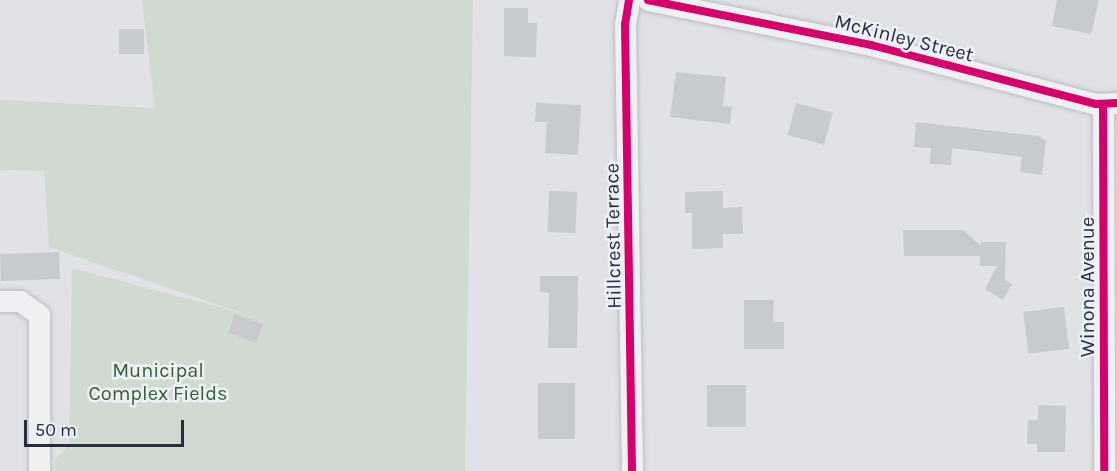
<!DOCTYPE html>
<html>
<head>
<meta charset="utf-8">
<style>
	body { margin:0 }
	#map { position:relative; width:1117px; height:471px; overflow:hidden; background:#e0e2e6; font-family:Karla,sans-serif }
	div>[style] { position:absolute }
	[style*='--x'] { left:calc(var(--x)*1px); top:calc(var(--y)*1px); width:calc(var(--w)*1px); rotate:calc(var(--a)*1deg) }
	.green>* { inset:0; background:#d0dad0 }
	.building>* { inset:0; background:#c7cace; transform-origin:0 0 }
	.roads { filter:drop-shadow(0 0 2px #bdbfc4) drop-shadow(0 0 2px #bdbfc4) }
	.minor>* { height:21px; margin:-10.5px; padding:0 10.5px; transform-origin:10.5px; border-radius:10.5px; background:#eff0f2 }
	.cycleway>* { height:8px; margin:-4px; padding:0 4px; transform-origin:4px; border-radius:4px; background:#d6006c }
	span { translate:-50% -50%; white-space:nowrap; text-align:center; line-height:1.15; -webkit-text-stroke:5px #edf0f6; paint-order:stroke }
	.street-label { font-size:20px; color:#262e40 }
	.park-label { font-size:20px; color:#385d32 }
	.scale { position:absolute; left:24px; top:420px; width:160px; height:27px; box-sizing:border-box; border:3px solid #262e40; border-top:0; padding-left:8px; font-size:18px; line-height:21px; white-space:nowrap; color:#262e40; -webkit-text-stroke:4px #edf0f6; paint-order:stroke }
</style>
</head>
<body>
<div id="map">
	<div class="green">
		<div style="clip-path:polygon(142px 0,473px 0,465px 471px,55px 471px,55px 460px,69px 445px,72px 268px,248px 315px,49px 247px,44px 171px,0 170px,0 100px,155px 108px)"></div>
	</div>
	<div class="building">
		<div style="clip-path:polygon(1057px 0,1099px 0,1091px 34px,1052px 26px)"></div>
		<div style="clip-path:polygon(504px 8px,528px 8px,528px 23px,537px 23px,536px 57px,504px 56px)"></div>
		<div style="left:119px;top:29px;width:25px;height:25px"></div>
		<div style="clip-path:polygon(676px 72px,726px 77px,723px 106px,732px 107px,730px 124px,670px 117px)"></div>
		<div style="clip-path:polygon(536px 103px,581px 105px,578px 155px,545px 153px,547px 122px,535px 122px)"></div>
		<div style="left:796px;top:103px;width:38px;height:33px;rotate:15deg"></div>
		<div style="clip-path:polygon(916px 122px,1038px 136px,1046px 141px,1042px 175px,1020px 172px,1022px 157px,952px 148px,951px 165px,930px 164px,931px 148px,914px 147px)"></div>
		<div style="left:549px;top:191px;width:28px;height:41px;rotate:2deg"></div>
		<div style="clip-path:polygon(723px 191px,723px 208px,742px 207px,743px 234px,723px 234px,723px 248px,692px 249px,692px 213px,685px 213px,685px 192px)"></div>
		<div style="clip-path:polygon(903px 230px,963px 230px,981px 246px,981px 242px,1006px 242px,1005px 280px,1012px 284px,1003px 300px,985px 289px,997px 266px,980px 266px,980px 256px,904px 256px)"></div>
		<div style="left:59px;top:252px;width:27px;height:59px;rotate:88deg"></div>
		<div style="clip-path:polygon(540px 276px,578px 276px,577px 348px,548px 348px,549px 293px,540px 292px)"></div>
		<div style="clip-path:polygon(744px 300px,774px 300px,773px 322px,784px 322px,784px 349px,744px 349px)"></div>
		<div style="left:1064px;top:307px;width:42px;height:41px;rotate:83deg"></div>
		<div style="left:235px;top:314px;width:30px;height:20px;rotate:20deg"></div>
		<div style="left:538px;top:383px;width:37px;height:56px"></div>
		<div style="left:707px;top:385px;width:39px;height:42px"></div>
		<div style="clip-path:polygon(1038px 405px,1066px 406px,1065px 452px,1037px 452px,1037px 444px,1027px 444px,1028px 420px,1038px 420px)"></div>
	</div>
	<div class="roads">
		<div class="minor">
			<div style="--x:629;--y:0;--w:24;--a:99"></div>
			<div style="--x:625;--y:24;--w:447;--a:89.1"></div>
			<div style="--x:648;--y:0;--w:227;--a:11.4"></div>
			<div style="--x:871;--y:45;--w:233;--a:14.7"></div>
			<div style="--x:1096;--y:104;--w:21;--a:-3"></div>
			<div style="--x:1103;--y:104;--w:367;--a:89.8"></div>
			<div style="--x:0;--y:301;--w:20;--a:0"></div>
			<div style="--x:20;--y:301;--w:24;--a:36"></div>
			<div style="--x:39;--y:315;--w:156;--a:90"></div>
		</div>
	</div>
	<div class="cycleway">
		<div style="--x:629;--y:0;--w:24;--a:99"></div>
		<div style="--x:625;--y:24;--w:447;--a:89.1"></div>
		<div style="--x:648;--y:0;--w:227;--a:11.4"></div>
		<div style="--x:871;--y:45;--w:233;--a:14.7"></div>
		<div style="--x:1096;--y:104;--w:21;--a:-3"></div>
		<div style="--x:1103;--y:104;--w:367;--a:89.8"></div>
	</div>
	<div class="street-label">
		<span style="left:904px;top:38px;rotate:14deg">McKinley Street</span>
		<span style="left:613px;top:236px;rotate:-91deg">Hillcrest Terrace</span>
		<span style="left:1087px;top:287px;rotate:-90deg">Winona Avenue</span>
	</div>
	<div class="park-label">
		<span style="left:158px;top:382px">Municipal<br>Complex Fields</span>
	</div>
	<div class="scale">50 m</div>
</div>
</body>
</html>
